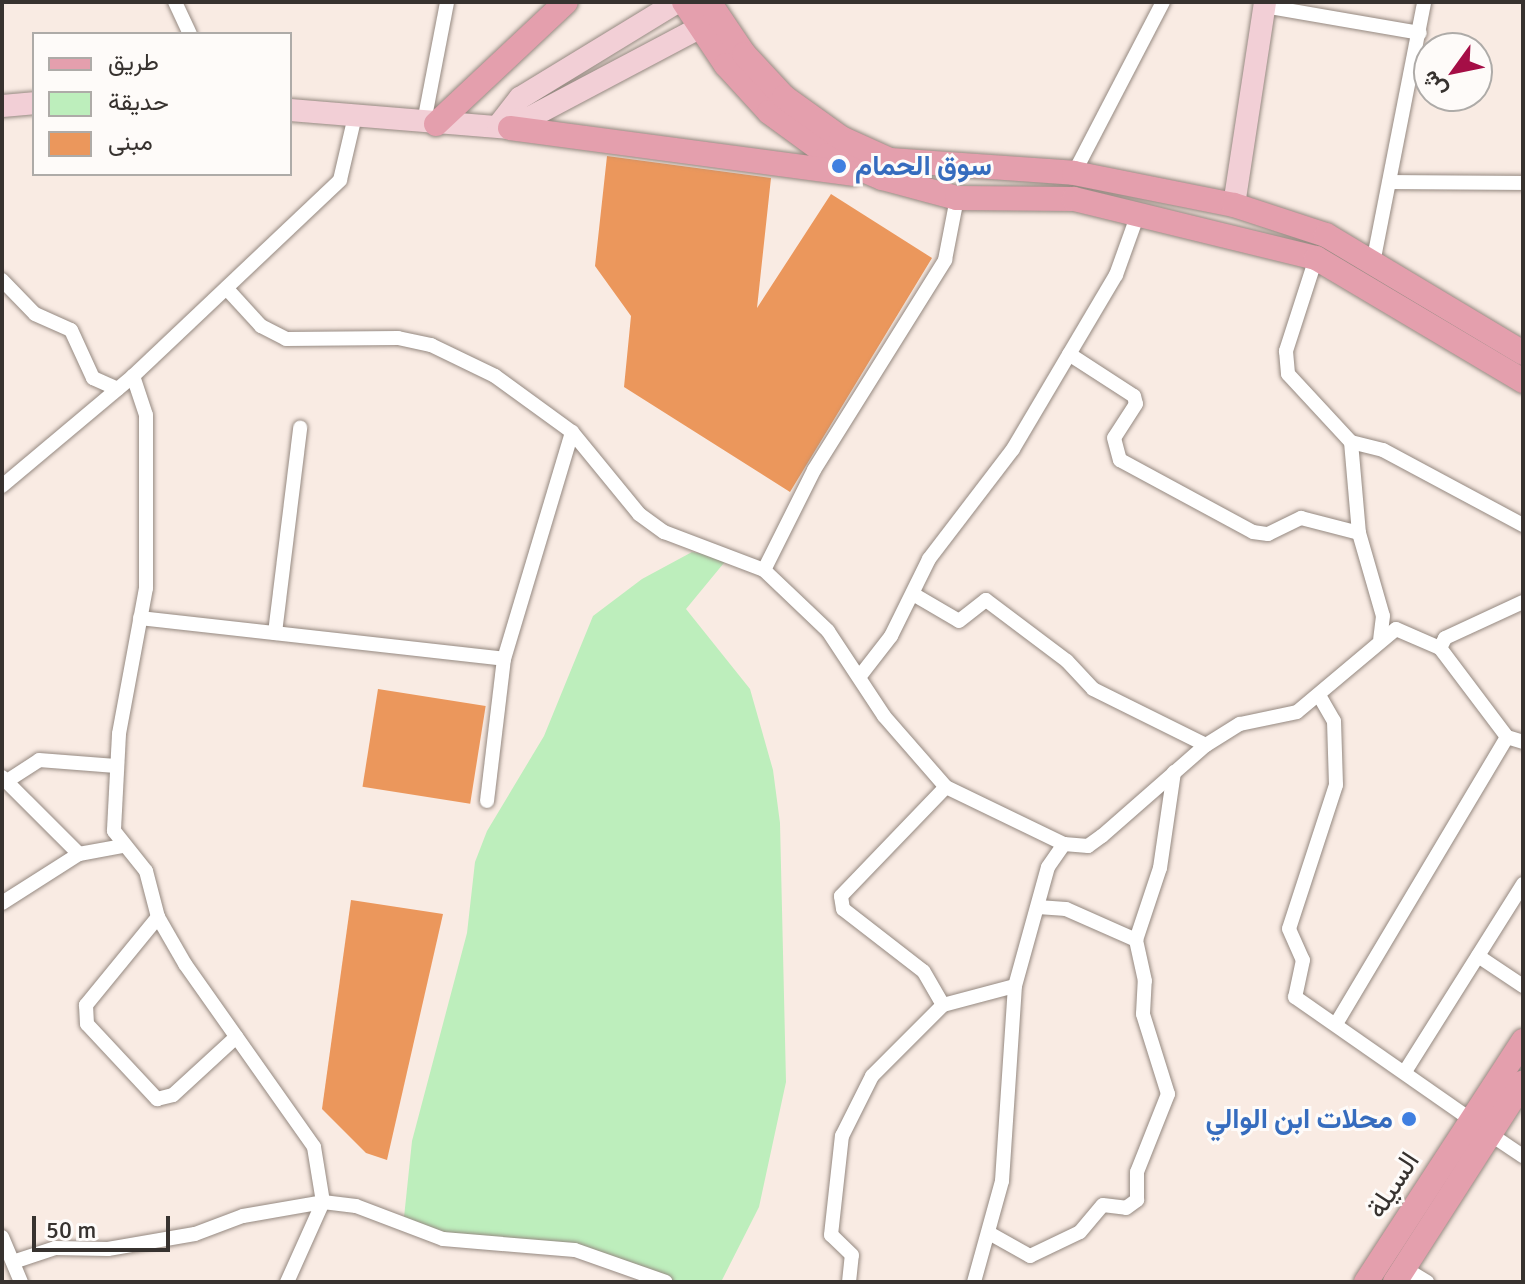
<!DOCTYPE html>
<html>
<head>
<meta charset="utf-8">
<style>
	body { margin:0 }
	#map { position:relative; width:1525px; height:1284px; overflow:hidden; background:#f9ebe3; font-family:Signika,Vazirmatn,sans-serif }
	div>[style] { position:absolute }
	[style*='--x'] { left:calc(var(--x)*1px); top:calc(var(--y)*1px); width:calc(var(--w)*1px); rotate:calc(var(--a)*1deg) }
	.green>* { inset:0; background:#bdeebc }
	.building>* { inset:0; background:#eb975c; transform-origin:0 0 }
	.roads { filter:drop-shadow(0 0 2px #958981) drop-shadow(0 0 2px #958981) }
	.street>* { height:14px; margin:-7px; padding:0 7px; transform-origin:7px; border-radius:7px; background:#fff }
	.secondary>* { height:22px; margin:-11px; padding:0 11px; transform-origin:11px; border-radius:11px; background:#f2cfd6 }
	.primary>* { height:24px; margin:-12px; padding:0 12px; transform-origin:12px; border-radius:12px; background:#e49fad }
	.dots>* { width:22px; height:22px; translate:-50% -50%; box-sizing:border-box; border:4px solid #fefbf9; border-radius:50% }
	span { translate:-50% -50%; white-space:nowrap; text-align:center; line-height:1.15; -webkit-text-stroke:6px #fefbf9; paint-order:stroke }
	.shop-label { font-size:28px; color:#366cbe; font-weight:700 }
	.left { translate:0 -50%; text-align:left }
	.right { translate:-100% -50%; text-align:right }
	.street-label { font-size:28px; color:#37322f }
	.frame { position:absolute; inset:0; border:4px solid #37322f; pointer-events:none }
	.legend { position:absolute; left:32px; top:32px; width:260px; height:144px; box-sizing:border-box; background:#fefbf9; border:2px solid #aeaba8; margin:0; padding:10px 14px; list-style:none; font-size:24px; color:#37322f }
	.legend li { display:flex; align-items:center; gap:16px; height:40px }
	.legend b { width:40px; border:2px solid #aeaba8 }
	.north { position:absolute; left:1413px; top:32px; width:80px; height:80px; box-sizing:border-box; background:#fefbf9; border:2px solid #aeaba8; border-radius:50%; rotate:237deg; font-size:22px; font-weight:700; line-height:32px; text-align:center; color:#37322f }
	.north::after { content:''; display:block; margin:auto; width:28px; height:36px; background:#a50e46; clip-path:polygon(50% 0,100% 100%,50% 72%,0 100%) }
	.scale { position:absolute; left:32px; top:1216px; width:138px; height:36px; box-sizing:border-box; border:4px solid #37322f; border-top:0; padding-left:10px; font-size:24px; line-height:28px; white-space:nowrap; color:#37322f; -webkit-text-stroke:6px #fefbf9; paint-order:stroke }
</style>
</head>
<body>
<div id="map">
	<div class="green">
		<div style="clip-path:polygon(692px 552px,728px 558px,686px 609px,750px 689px,773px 770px,780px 823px,786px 1082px,759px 1207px,721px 1282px,666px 1282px,574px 1250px,403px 1227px,412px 1141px,467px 933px,475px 862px,487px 831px,544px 736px,593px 616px,642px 579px)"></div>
	</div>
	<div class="building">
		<div style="clip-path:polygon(607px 156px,771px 178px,757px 308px,831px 194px,932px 258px,790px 492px,624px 387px,631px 316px,595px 266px)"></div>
		<div style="left:378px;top:689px;width:109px;height:99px;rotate:9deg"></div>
		<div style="clip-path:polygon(351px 900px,443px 914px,387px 1160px,366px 1153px,322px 1109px)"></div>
	</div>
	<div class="roads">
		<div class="street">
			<div style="--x:175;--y:2;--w:35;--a:65"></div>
			<div style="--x:1264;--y:6;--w:158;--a:9.8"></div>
			<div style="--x:424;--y:122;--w:122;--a:-79.1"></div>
			<div style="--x:1074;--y:173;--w:193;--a:-62.5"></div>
			<div style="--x:1392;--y:182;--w:131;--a:0.4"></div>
			<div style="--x:1316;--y:258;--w:98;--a:107.9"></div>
			<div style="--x:1286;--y:351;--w:23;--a:85"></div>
			<div style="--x:1288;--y:374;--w:93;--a:47.2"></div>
			<div style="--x:1351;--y:442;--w:91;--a:85"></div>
			<div style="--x:1359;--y:533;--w:86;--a:73.9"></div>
			<div style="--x:1383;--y:616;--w:23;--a:97"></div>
			<div style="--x:1373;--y:263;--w:266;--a:-78.9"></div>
			<div style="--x:2;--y:280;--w:47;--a:45.9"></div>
			<div style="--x:35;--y:314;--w:39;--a:24"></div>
			<div style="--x:71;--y:330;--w:53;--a:65.4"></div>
			<div style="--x:93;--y:378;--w:27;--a:24"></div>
			<div style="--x:228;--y:290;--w:49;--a:47.5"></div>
			<div style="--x:261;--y:326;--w:28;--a:27"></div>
			<div style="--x:286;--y:339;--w:112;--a:-0.5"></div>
			<div style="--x:398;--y:338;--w:34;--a:12"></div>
			<div style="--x:431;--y:345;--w:71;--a:25.8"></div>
			<div style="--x:495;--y:376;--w:95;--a:36"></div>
			<div style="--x:572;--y:432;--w:106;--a:50.7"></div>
			<div style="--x:639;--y:514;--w:31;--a:36"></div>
			<div style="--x:664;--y:532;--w:107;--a:20.8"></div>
			<div style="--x:764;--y:570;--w:88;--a:43.6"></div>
			<div style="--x:828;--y:631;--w:102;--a:56.6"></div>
			<div style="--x:884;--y:716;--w:94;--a:48.9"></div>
			<div style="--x:946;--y:787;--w:131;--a:25.8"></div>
			<div style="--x:1064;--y:844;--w:24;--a:5"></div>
			<div style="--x:1088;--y:846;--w:17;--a:-36"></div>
			<div style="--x:1102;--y:836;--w:138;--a:-41.2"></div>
			<div style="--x:1206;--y:745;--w:40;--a:-32"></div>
			<div style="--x:1240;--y:724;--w:58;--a:-11.9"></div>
			<div style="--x:1297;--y:712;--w:129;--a:-40"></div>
			<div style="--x:1396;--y:629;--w:48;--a:23.4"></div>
			<div style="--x:1440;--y:648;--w:111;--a:53"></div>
			<div style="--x:1507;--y:737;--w:17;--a:17"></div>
			<div style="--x:1069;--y:354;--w:77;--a:32.9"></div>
			<div style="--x:1134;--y:396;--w:8;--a:76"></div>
			<div style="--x:1136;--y:404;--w:40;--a:122.9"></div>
			<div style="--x:1114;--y:438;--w:23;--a:75"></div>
			<div style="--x:1120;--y:460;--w:151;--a:28.4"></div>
			<div style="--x:1253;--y:532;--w:15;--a:8"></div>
			<div style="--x:1268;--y:534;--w:37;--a:-26"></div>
			<div style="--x:1301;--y:518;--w:60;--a:14.5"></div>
			<div style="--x:133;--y:376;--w:41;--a:71.6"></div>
			<div style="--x:146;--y:415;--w:173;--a:90"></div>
			<div style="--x:146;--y:588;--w:148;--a:100.5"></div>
			<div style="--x:119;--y:734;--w:97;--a:93"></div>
			<div style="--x:114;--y:831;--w:51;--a:51.3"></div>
			<div style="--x:146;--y:871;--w:48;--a:75.4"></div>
			<div style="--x:158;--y:917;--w:54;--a:60.1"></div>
			<div style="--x:185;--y:964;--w:224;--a:54.8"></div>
			<div style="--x:314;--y:1147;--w:56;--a:80.7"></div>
			<div style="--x:323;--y:1202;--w:88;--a:114.2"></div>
			<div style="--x:1351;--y:442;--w:33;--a:14"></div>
			<div style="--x:1383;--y:450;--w:159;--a:28.2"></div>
			<div style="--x:2;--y:486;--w:171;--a:-40"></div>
			<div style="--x:133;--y:376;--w:285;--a:-43.4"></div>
			<div style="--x:340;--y:180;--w:66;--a:-76.8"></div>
			<div style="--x:764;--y:570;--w:112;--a:-63.4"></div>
			<div style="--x:814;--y:470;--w:248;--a:-58"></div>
			<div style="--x:945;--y:260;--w:63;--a:-79"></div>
			<div style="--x:913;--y:594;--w:53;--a:30.4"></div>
			<div style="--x:959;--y:621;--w:34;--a:-38"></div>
			<div style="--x:986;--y:600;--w:101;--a:37"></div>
			<div style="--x:1067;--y:661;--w:38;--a:47"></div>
			<div style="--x:1093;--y:689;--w:126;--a:26.4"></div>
			<div style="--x:140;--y:618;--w:366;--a:6.4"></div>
			<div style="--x:275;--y:633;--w:207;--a:-83"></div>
			<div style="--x:1440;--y:648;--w:11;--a:-63"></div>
			<div style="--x:1445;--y:638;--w:86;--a:-24.8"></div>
			<div style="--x:860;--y:676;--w:51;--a:-52.2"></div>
			<div style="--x:891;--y:636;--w:86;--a:-63.7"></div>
			<div style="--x:929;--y:559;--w:138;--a:-52.6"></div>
			<div style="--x:1013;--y:449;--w:202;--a:-59.4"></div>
			<div style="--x:1116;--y:275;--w:68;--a:-70.2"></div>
			<div style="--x:1320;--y:697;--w:28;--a:60"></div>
			<div style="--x:1334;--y:721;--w:64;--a:88.2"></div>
			<div style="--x:1336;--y:785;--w:151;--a:108.1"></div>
			<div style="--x:1289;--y:929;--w:34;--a:66"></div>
			<div style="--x:1303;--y:960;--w:38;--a:102"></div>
			<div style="--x:1295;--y:997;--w:215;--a:34.9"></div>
			<div style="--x:2;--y:777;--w:109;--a:45"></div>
			<div style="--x:7;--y:781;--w:38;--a:-33"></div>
			<div style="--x:39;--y:760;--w:77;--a:4.5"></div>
			<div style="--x:487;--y:801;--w:143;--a:-83.2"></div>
			<div style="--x:504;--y:659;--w:237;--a:-73.3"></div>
			<div style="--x:2;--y:903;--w:91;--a:-32.5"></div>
			<div style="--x:79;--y:854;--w:45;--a:-10.3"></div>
			<div style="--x:1038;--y:907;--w:28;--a:4"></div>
			<div style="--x:1066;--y:909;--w:77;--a:23.9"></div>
			<div style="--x:158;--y:917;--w:114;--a:129.3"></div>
			<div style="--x:86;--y:1005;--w:19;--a:87"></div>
			<div style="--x:87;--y:1024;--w:103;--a:47"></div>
			<div style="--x:157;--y:1099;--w:16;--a:-14"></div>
			<div style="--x:173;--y:1095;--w:86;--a:-42.6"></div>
			<div style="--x:1478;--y:956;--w:54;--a:33.7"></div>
			<div style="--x:943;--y:1005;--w:39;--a:-120"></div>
			<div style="--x:923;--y:971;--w:101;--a:-142.2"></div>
			<div style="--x:843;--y:909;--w:13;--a:-99"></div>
			<div style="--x:841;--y:896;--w:151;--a:-46.1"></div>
			<div style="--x:1336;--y:1024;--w:334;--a:-59.2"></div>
			<div style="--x:1406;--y:1070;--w:220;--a:-57.8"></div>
			<div style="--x:1490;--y:1134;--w:40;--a:34"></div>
			<div style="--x:989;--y:1233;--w:47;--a:29.3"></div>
			<div style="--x:1030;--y:1256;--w:55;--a:-25.6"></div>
			<div style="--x:1080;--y:1232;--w:35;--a:-50"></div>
			<div style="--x:1103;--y:1205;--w:23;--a:7"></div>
			<div style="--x:1126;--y:1208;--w:14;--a:-36"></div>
			<div style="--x:1137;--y:1200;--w:28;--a:-90"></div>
			<div style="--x:1137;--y:1172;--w:84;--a:-68.3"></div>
			<div style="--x:1168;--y:1094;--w:84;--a:-107.4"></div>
			<div style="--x:1143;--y:1014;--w:33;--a:-87"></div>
			<div style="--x:1145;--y:981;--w:42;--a:-102.4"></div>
			<div style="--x:1136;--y:940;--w:76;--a:-71.6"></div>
			<div style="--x:1160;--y:868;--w:97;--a:-81.7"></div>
			<div style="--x:2;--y:1237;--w:49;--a:67.1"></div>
			<div style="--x:16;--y:1261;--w:41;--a:-18.4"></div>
			<div style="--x:55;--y:1248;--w:53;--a:1.1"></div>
			<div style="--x:108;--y:1249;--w:88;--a:-9.8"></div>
			<div style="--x:195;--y:1234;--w:51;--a:-20.6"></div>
			<div style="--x:243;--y:1216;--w:81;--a:-9.9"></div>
			<div style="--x:323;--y:1202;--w:33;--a:7"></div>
			<div style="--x:356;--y:1206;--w:93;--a:20.8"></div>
			<div style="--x:443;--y:1239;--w:132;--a:4.8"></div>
			<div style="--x:575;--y:1250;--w:96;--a:19.4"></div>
			<div style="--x:1404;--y:1268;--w:27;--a:31"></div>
			<div style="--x:849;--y:1282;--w:27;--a:-84"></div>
			<div style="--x:852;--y:1255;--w:29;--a:-136"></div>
			<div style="--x:831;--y:1235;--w:100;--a:-83.7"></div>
			<div style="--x:842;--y:1136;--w:67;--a:-63.4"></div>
			<div style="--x:872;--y:1076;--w:100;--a:-45"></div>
			<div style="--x:943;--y:1005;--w:74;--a:-14.8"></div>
			<div style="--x:974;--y:1282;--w:105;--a:-74.5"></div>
			<div style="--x:1002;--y:1181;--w:195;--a:-86.2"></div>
			<div style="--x:1015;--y:986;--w:123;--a:-74.5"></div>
			<div style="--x:1048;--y:867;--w:28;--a:-55"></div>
		</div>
		<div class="secondary">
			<div style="--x:2;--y:106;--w:32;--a:-5"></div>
			<div style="--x:290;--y:110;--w:221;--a:4.7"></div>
			<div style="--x:510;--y:128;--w:233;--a:-27.9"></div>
			<div style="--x:498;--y:126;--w:36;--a:-52"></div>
			<div style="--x:520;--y:98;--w:184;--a:-31.4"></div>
			<div style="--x:1234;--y:205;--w:205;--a:-81.3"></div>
		</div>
		<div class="primary">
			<div style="--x:684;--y:2;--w:76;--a:56.3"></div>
			<div style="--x:726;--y:65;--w:64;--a:47.5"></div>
			<div style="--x:769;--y:112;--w:73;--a:36.1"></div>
			<div style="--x:828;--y:155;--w:59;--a:23.1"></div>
			<div style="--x:882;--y:178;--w:78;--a:14.9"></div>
			<div style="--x:957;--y:198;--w:117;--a:0.5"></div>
			<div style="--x:1074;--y:199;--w:249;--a:13.7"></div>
			<div style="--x:1316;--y:258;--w:241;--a:30.7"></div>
			<div style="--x:709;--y:2;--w:63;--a:56.1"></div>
			<div style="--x:744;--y:54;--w:59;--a:47.1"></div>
			<div style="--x:784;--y:97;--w:70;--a:35.7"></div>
			<div style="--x:841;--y:138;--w:54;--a:24.2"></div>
			<div style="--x:890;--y:160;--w:184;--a:4"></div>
			<div style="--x:1074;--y:173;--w:163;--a:11.3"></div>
			<div style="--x:1234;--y:205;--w:97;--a:18.1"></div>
			<div style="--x:1326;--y:235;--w:230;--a:30.9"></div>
			<div style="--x:436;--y:124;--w:178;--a:-43.2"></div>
			<div style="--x:510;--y:128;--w:346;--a:7.6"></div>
			<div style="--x:1366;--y:1282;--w:288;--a:-56.9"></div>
			<div style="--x:1395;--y:1282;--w:237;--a:-57.3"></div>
		</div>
	</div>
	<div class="dots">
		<div style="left:839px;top:166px;background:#3f7fe0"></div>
		<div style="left:1409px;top:1119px;background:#3f7fe0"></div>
	</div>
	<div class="shop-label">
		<span class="left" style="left:855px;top:166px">سوق الحمام</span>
		<span class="right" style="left:1393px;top:1119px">محلات ابن الوالي</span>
	</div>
	<div class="street-label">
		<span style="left:1393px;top:1185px;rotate:-57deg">السيلة</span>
	</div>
	<div class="frame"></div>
	<ul class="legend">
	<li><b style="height:10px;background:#e49fad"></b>طريق</li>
	<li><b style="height:22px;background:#bdeebc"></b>حديقة</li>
	<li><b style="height:22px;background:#eb975c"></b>مبنى</li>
	</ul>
	<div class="north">ش</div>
	<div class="scale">50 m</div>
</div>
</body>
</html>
